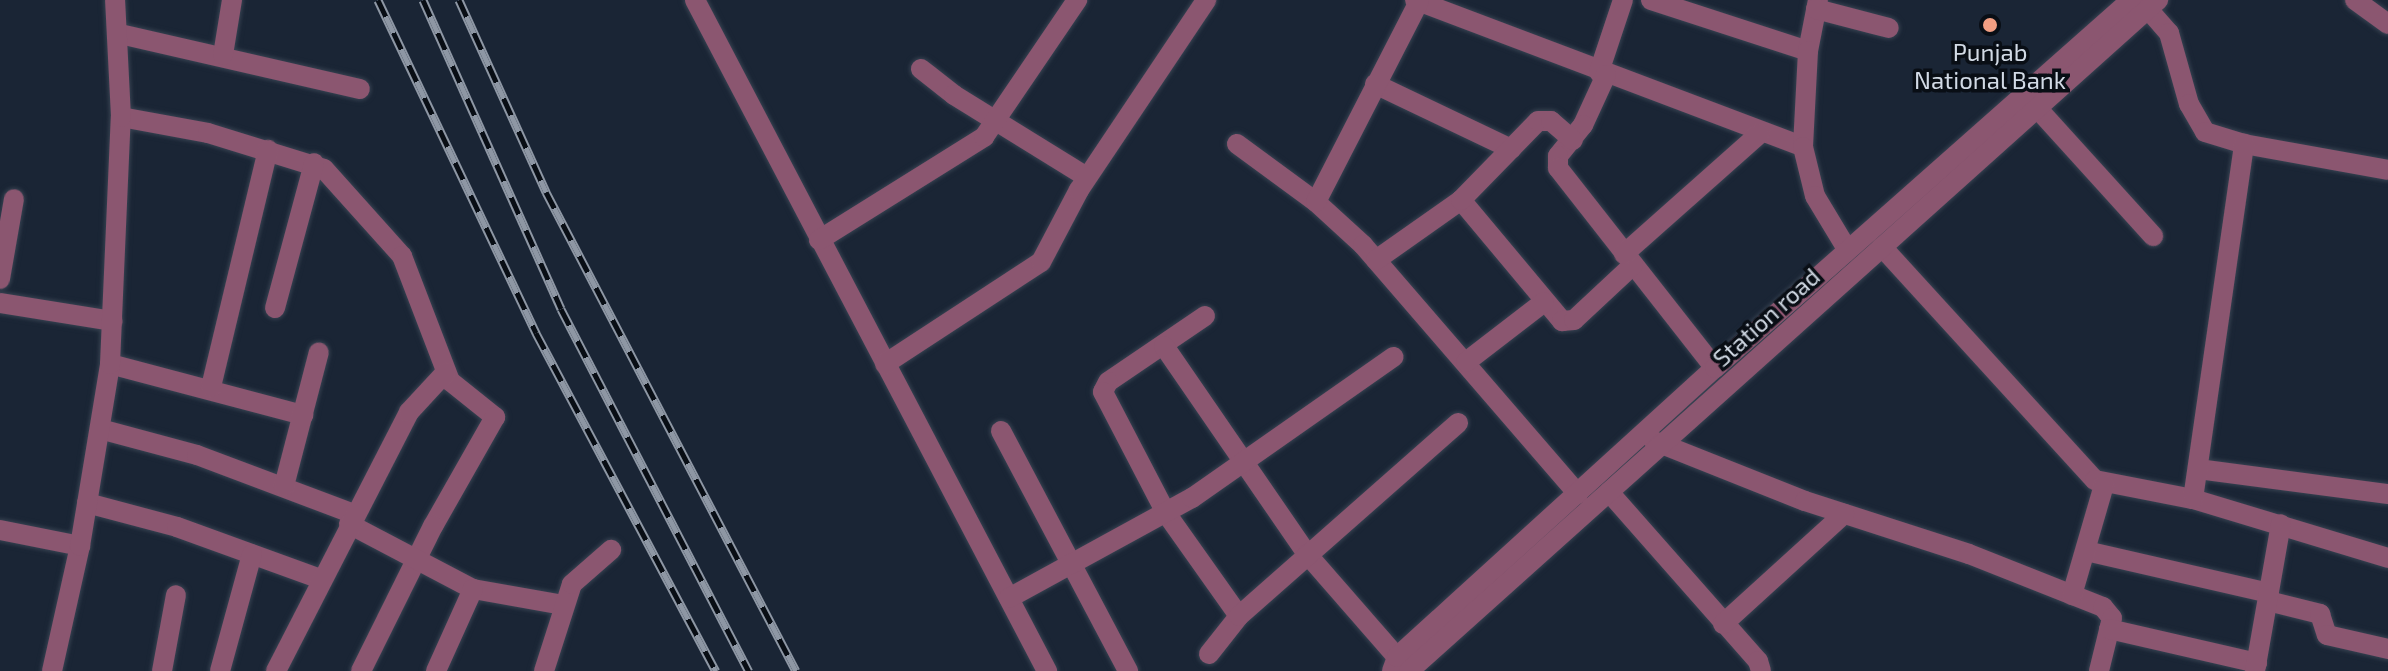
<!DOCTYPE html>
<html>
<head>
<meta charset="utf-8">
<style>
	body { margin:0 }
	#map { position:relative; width:2388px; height:671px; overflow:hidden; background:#1a2535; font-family:"Exo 2",sans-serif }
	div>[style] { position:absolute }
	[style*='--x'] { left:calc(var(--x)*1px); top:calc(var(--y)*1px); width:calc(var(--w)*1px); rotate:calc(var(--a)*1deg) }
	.roads { filter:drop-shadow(0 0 2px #374251) drop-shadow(0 0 2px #374251) }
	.minor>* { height:20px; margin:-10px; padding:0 10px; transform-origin:10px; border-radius:10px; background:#8b5670 }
	.rail>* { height:9px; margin-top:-4.5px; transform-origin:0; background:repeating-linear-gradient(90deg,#090e15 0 18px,#8e97a4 0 36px); box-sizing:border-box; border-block:2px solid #8e97a4 }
	.dots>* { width:22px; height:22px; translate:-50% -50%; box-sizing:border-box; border:4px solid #090e15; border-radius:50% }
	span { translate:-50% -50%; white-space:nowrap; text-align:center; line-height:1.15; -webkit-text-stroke:7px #090e15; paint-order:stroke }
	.poi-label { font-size:24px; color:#d2dae5 }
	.street-label { font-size:24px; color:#d2dae5 }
</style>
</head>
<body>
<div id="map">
	<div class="roads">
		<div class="minor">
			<div style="--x:695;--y:0;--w:758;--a:62.32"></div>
			<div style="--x:1415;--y:0;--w:415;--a:20.7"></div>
			<div style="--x:1651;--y:0;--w:165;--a:18"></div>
			<div style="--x:1818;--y:0;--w:52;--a:101.1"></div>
			<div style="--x:1808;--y:51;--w:96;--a:93"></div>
			<div style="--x:1803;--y:147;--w:50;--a:76.2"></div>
			<div style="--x:1815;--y:196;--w:62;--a:58.9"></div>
			<div style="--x:2140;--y:0;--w:44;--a:48.7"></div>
			<div style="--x:2169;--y:33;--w:74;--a:74.3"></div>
			<div style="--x:2189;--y:104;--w:32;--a:60"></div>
			<div style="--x:2205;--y:132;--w:41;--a:17.1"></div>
			<div style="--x:2244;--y:144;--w:146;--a:10.2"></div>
			<div style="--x:2355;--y:0;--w:41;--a:36"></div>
			<div style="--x:1816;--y:9;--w:75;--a:14.6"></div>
			<div style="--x:120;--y:34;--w:246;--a:12.9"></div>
			<div style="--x:223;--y:55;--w:56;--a:-80.7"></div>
			<div style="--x:921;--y:69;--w:42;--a:38.2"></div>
			<div style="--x:954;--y:95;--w:156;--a:31.7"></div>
			<div style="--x:1599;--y:72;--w:76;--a:-71.6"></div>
			<div style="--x:1606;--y:75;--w:55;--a:114.7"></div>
			<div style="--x:1583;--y:125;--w:40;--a:129"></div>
			<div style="--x:1558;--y:156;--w:12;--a:90"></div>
			<div style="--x:1558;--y:168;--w:254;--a:51.9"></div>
			<div style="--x:1375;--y:84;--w:151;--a:25.5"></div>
			<div style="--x:2037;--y:108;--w:173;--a:47.8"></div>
			<div style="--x:121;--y:117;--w:88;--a:10.4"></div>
			<div style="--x:208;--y:133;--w:121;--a:17.2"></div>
			<div style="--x:324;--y:169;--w:117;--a:48.1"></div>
			<div style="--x:402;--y:256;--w:134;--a:69"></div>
			<div style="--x:450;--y:381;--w:58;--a:38.7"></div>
			<div style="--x:495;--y:417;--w:125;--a:119.6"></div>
			<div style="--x:433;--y:526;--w:162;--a:116.4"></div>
			<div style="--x:1237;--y:144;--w:98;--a:36.3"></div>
			<div style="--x:1316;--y:202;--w:64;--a:42.5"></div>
			<div style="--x:1363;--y:245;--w:329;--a:49.2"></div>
			<div style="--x:1461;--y:200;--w:158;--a:50.1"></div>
			<div style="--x:1562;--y:321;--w:12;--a:-5"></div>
			<div style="--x:1574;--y:320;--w:81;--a:-43"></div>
			<div style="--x:1316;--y:202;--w:225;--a:-62.8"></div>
			<div style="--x:819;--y:240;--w:195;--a:-32"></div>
			<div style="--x:984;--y:137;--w:166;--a:-55.8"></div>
			<div style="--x:1882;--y:247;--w:316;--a:47.6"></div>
			<div style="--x:2095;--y:480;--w:100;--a:11"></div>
			<div style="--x:2193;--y:499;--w:204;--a:16.8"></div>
			<div style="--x:1624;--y:254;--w:181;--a:-41.6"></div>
			<div style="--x:1376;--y:260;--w:104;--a:-35.2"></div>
			<div style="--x:1461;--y:200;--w:110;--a:-45.7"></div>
			<div style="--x:1538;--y:121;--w:13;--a:0"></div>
			<div style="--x:1551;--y:121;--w:29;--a:41"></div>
			<div style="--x:0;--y:279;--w:81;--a:-80.1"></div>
			<div style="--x:0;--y:303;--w:114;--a:9.1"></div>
			<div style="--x:275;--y:308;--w:150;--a:-74.9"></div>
			<div style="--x:1205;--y:316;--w:117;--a:145.8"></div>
			<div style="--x:1108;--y:382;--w:11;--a:117"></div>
			<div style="--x:1103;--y:392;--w:136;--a:62.5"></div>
			<div style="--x:1166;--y:513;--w:126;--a:54.7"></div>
			<div style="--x:1164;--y:346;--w:252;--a:55.5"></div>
			<div style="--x:1307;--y:554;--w:137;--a:48.9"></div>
			<div style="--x:1466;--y:362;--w:98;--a:-37.6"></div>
			<div style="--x:110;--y:364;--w:200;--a:14.8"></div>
			<div style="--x:885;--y:364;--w:186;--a:-33.2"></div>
			<div style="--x:1041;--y:262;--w:81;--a:-62.2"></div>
			<div style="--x:1079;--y:190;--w:229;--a:-56.2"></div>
			<div style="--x:211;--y:387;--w:244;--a:-76.5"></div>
			<div style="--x:100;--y:429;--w:100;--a:15"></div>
			<div style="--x:197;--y:455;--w:168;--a:20.6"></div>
			<div style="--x:1001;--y:431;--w:272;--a:62.1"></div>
			<div style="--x:1654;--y:441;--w:162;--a:21.7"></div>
			<div style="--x:1805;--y:501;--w:172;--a:17.9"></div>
			<div style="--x:1969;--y:554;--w:144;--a:21.6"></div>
			<div style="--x:2103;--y:607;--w:14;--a:51"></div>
			<div style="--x:2112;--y:618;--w:55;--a:103.8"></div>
			<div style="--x:2198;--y:469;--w:192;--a:7.5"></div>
			<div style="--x:284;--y:486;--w:138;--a:-75.4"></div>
			<div style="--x:1609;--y:492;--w:225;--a:48.6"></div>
			<div style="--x:1758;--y:661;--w:10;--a:73"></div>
			<div style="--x:2193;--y:499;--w:359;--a:-81.8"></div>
			<div style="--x:87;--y:503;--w:93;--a:14.9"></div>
			<div style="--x:177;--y:527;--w:153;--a:19.9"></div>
			<div style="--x:349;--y:524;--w:140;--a:27.7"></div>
			<div style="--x:473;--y:589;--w:91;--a:10.1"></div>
			<div style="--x:0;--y:530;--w:82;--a:11.3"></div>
			<div style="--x:2086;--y:551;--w:188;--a:12.9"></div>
			<div style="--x:2072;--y:595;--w:115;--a:-73.8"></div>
			<div style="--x:1009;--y:598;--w:209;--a:-28.7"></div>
			<div style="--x:1192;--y:498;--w:246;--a:-35"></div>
			<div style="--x:2268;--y:601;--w:54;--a:14"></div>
			<div style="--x:2320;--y:614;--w:22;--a:72"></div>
			<div style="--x:2327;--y:635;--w:63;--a:12.9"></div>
			<div style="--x:1723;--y:624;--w:164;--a:-42.3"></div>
			<div style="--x:2109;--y:629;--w:152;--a:12.9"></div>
			<div style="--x:1209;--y:654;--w:48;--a:-51.7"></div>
			<div style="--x:1239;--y:616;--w:292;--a:-41.4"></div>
			<div style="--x:52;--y:671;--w:128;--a:-77.4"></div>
			<div style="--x:80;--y:546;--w:184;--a:-80.6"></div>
			<div style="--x:110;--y:364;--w:247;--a:-87.5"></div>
			<div style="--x:121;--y:117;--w:117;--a:-92.9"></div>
			<div style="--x:162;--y:671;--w:77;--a:-79.6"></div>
			<div style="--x:220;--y:671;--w:121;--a:-74.7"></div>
			<div style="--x:276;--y:671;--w:291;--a:-62.8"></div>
			<div style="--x:409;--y:412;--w:54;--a:-47.2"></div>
			<div style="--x:436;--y:671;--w:90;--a:-65.7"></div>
			<div style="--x:544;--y:671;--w:91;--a:-72.2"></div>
			<div style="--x:572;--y:584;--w:52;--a:-41.1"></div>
			<div style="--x:1392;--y:671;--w:15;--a:-70"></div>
			<div style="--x:1397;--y:657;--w:430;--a:-42.3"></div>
			<div style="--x:1715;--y:368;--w:555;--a:-41.5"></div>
			<div style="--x:1409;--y:671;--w:1006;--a:-41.86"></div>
			<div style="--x:2255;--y:671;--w:149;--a:-80"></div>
		</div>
	</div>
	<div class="rail">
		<div style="--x:378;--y:0;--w:369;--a:64.6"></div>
		<div style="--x:536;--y:333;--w:383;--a:62"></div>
		<div style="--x:423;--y:0;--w:338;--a:65.9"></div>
		<div style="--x:561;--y:309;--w:408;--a:62.6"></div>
		<div style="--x:459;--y:0;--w:211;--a:65.6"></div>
		<div style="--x:546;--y:192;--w:540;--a:62.44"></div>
	</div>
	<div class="dots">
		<div style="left:1990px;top:25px;background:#f39f83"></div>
	</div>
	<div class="poi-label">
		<span style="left:1990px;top:66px">Punjab<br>National Bank</span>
	</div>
	<div class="street-label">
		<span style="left:1766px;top:317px;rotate:-42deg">Station road</span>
	</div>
</div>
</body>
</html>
